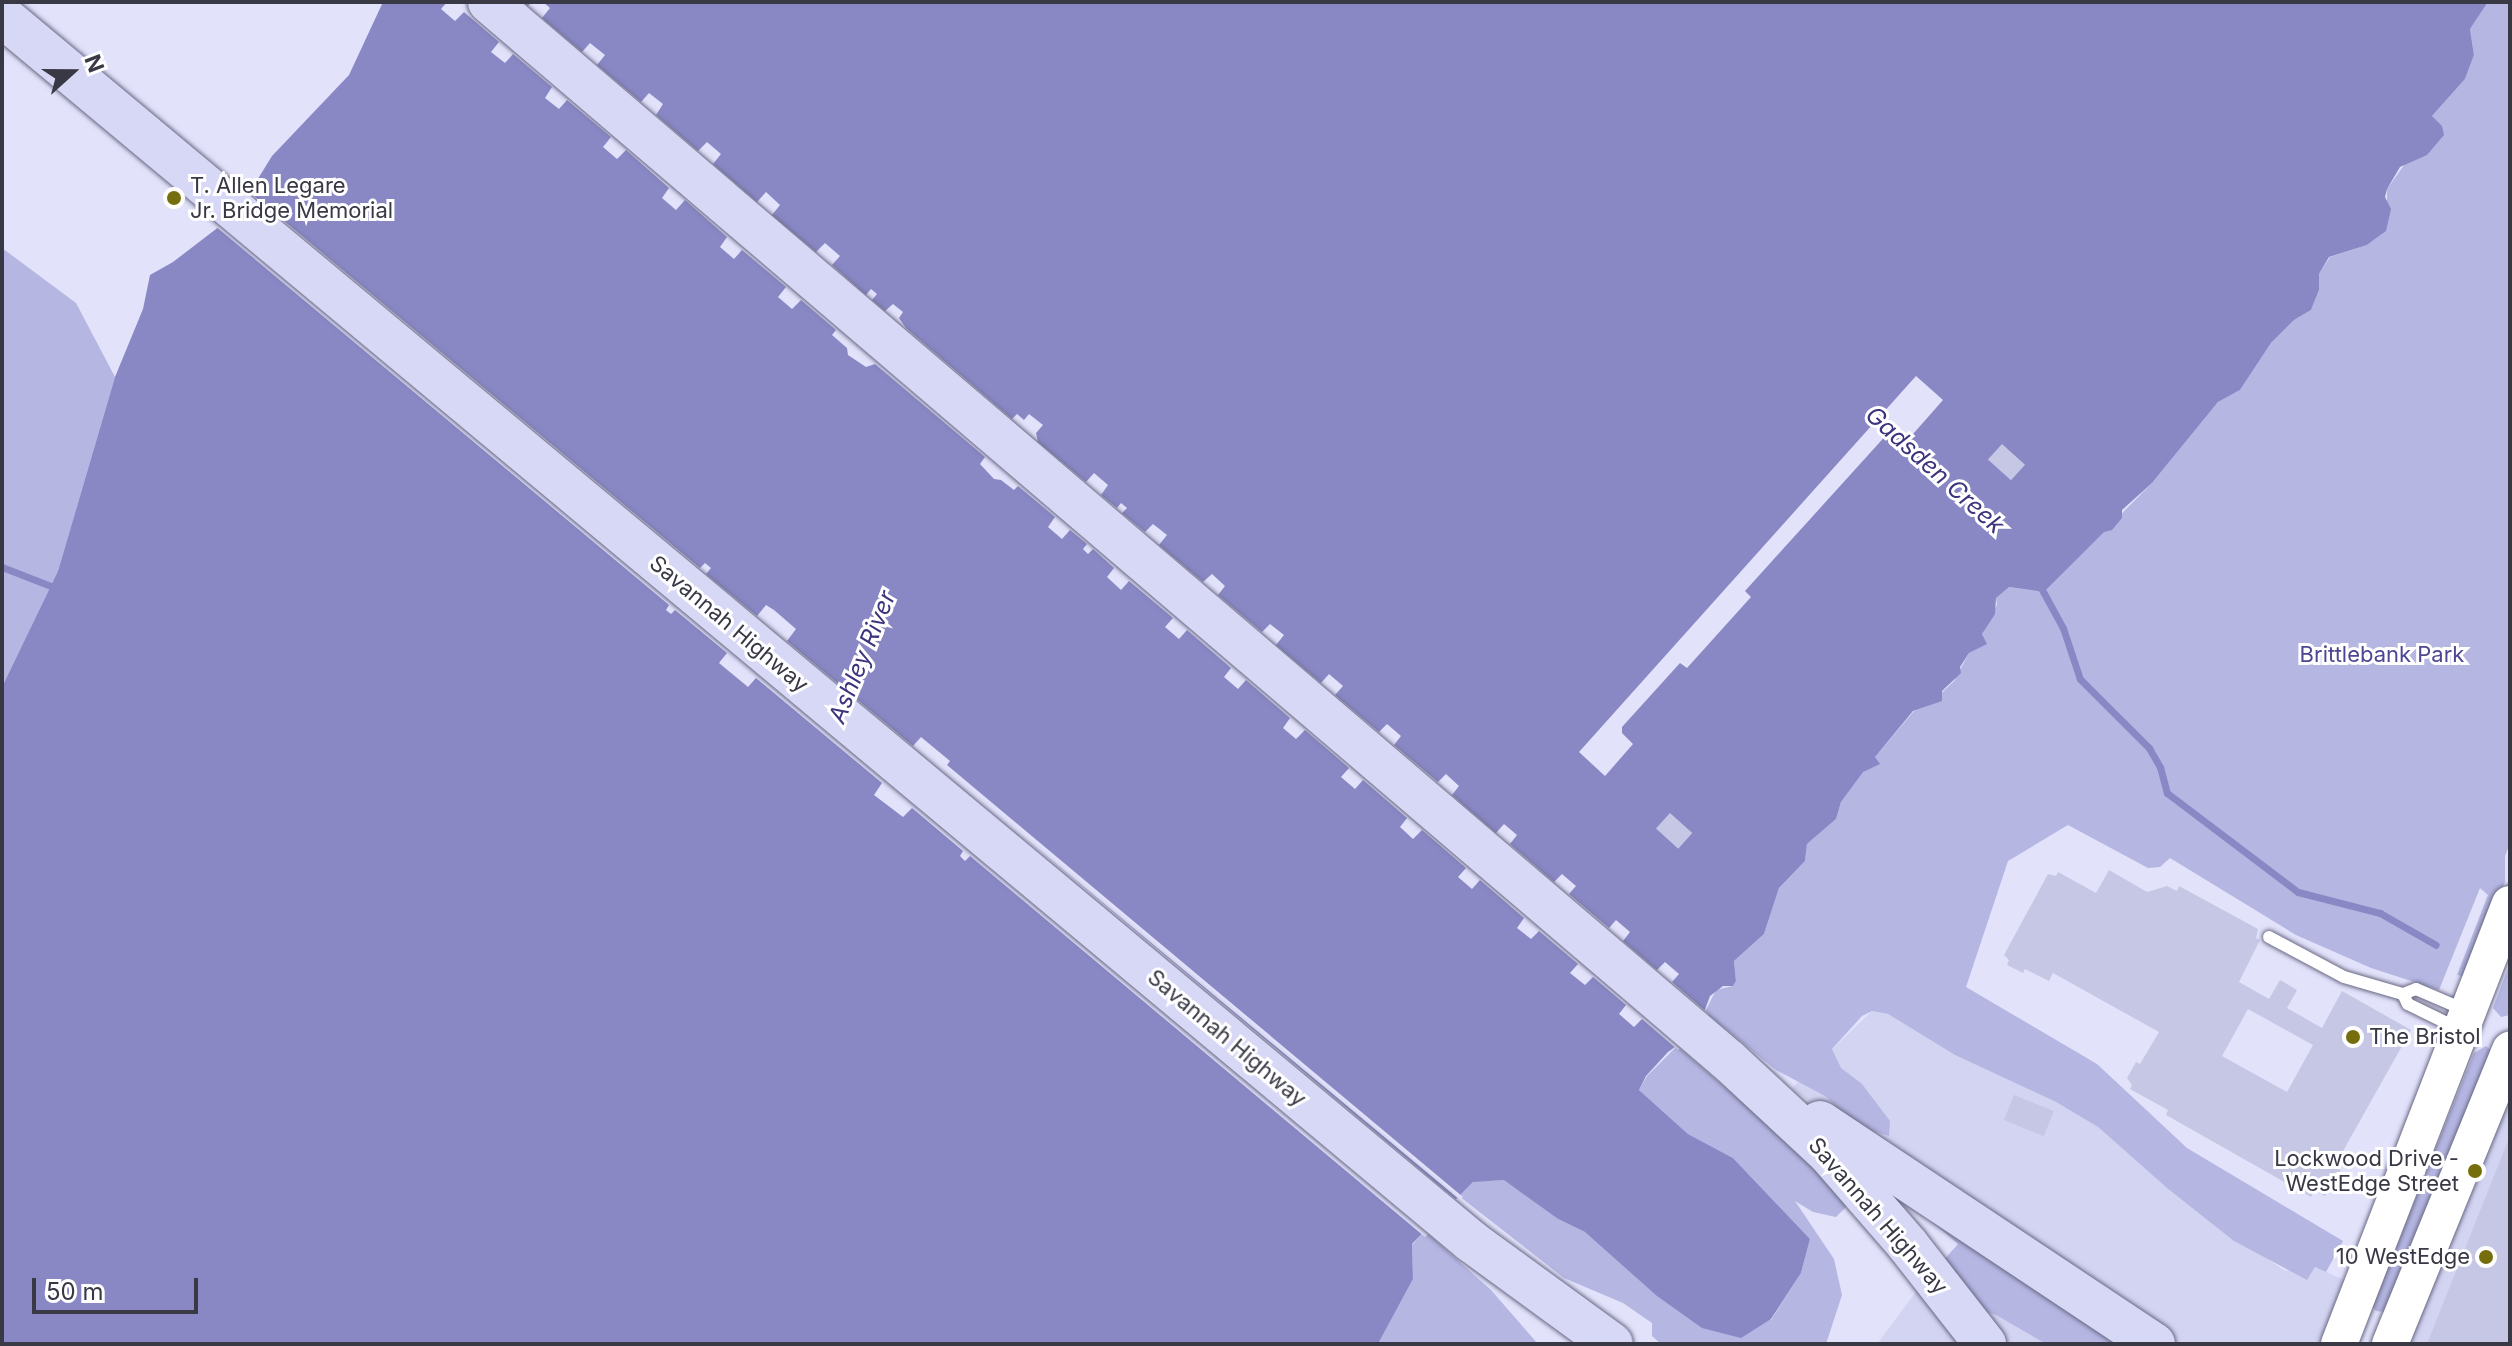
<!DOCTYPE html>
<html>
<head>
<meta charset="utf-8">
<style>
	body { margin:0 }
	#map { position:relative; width:2512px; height:1346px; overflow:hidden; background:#e2e2fb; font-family:Inter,sans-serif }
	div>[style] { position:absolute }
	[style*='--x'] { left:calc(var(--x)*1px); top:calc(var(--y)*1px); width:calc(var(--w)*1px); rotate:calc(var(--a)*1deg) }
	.built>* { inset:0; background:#d3d4f1 }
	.green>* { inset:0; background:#b5b6e2 }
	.water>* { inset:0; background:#8988c5 }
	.pier>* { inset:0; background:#e2e2fb }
	.stream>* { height:7px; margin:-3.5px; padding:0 3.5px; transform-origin:3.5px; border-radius:3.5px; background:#8988c5 }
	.building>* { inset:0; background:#c6c7e5; transform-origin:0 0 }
	.roads { filter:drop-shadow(0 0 2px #686883) drop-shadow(0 0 2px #686883) }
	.service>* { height:12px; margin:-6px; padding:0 6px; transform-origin:6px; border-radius:6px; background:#fff }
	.secondary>* { height:36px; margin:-18px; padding:0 18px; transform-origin:18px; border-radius:18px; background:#fff }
	.trunk>* { height:42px; margin:-21px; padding:0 21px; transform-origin:21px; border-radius:21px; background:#d7d7f6 }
	.dots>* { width:22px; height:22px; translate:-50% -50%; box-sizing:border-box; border:4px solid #fff; border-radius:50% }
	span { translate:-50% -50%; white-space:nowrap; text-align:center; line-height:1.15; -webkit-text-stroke:6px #fff; paint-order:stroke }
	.poi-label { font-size:22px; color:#393946 }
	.left { translate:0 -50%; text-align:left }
	.right { translate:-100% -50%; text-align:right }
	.street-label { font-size:22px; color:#393946 }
	.park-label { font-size:22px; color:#4e4693 }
	.water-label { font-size:24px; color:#3c337d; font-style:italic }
	.frame { position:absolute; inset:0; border:4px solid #393946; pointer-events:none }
	.north { position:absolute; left:32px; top:32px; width:80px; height:80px; -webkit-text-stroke:6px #fff; paint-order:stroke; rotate:69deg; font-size:22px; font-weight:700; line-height:32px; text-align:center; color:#393946 }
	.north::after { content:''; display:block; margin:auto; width:28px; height:36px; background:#393946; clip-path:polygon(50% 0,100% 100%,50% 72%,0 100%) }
	.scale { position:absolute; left:32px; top:1278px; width:166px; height:36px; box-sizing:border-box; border:4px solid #393946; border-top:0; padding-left:10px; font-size:24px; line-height:28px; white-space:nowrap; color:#393946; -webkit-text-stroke:6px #fff; paint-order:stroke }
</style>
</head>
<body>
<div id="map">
	<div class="built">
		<div style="clip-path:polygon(1872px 1011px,1888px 1014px,1955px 1055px,2056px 1102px,2098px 1127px,2167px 1188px,2285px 1271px,2315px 1267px,2344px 1280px,2319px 1344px,2176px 1344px,1848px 1131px,1792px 1088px)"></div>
		<div style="clip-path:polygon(2510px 1081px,2510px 1344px,2403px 1344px)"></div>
		<div style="clip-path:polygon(1918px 1289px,1996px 1315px,2046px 1344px,1877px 1344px)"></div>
	</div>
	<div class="green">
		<div style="clip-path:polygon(2488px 2px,2510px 2px,2510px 843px,2505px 856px,2505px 882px,2467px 977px,2457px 975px,2488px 895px,2480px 888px,2439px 990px,2371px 968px,2296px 935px,2170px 858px,2160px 867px,2148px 868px,2068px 825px,2008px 861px,1966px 987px,2097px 1064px,2187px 1148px,2343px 1241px,2326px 1272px,2315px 1267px,2307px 1280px,2234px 1241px,2167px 1188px,2098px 1127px,2056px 1102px,1955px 1055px,1888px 1014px,1872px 1011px,1862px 1016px,1832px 1049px,1841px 1068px,1862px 1084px,1890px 1121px,1889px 1136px,1859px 1127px,1825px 1096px,1776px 1070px,1705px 1012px,1716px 990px,1733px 986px,1736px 981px,1734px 961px,1764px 934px,1779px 888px,1805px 861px,1807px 844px,1836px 819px,1841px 802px,1863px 771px,1879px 764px,1875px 757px,1914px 711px,1929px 705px,1954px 681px,1969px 653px,1986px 644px,1982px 634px,1997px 605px,1996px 598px,2008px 587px,2044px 592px,2152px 483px,2218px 402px,2240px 390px,2271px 343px,2294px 320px,2311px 310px,2319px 290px,2319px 274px,2330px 257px,2367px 245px,2382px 234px,2387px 222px,2387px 189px,2407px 161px,2427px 154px,2435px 122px,2432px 116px,2465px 79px,2474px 55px,2470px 29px)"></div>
		<div style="clip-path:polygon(2px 248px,76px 303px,115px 377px,58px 571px,2px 687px)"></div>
		<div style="clip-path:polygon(2510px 963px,2510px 1015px,2501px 1017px,2493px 1008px)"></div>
		<div style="clip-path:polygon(1677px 1046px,1788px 1141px,1849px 1204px,1836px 1217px,1813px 1212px,1795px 1201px,1834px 1259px,1842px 1295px,1826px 1344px,1661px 1344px,1652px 1336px,1652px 1323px,1623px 1303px,1564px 1278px,1459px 1196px,1474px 1181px,1505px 1180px,1558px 1219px,1585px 1232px,1620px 1260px,1771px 1320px,1801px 1273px,1810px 1239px,1733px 1158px,1688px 1134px,1639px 1090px,1647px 1076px)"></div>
		<div style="clip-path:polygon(2486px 1046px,2492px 1051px,2386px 1312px,2376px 1311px,2372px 1307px,2474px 1053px)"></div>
		<div style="clip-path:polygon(1925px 1216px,2123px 1344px,2046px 1344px,1996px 1315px,1918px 1289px,1958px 1244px)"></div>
		<div style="clip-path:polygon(1425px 1231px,1491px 1290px,1538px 1344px,1378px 1344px,1413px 1279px,1412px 1245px)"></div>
	</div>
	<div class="water">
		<div style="clip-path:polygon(383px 2px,2488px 2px,2470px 29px,2474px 55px,2465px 79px,2432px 116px,2442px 126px,2444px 135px,2427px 155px,2400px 167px,2387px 189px,2385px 197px,2391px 209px,2386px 231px,2367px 245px,2329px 257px,2319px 274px,2319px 290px,2311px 310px,2294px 320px,2271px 343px,2240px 390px,2218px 402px,2152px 483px,2122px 510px,2122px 518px,2112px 530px,2104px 532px,2044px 592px,2009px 587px,1996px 598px,1995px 614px,1982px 634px,1987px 644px,1969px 653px,1960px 667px,1961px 673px,1942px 691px,1942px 701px,1913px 711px,1875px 757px,1880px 764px,1863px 772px,1841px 802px,1836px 819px,1807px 844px,1805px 861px,1779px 888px,1764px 934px,1734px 961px,1736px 981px,1733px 986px,1723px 986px,1710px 996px,1697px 1031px,1668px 1052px,1646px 1076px,1639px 1090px,1688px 1134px,1733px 1158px,1810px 1239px,1801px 1273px,1771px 1319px,1741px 1338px,1702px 1328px,1657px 1296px,1585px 1232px,1558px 1219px,1504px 1180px,1473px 1182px,1412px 1244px,1413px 1279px,1378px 1344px,2px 1344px,2px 687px,58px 571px,115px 377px,143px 309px,150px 275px,173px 262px,237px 213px,272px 156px,349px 75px)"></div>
	</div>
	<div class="pier">
		<div style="clip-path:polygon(447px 2px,523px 2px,528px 6px,531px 2px,543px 2px,550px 8px,542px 18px,582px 52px,590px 43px,605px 55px,597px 65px,641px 102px,649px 93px,663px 104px,656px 115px,698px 151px,707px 142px,721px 154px,713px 164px,757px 202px,766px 192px,780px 205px,772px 215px,816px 252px,825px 243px,840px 256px,832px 265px,866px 295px,871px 289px,877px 294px,872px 300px,885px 311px,893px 304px,903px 312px,899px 318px,906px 328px,1012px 419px,1017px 414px,1024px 420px,1029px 414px,1043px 425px,1036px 433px,1038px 442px,1086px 482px,1094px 473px,1108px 485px,1101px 495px,1117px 508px,1121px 503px,1127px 508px,1122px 513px,1145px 532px,1153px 524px,1167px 535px,1159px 545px,1203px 582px,1212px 574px,1225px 586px,1218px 595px,1262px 632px,1270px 624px,1284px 635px,1276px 645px,1321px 683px,1329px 674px,1343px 686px,1335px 695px,1379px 732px,1387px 724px,1401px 736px,1394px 745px,1438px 782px,1446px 774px,1459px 786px,1452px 795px,1496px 833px,1504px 824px,1517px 835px,1510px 844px,1554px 882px,1562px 874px,1576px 886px,1569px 894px,1609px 928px,1616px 920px,1630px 932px,1623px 941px,1657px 970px,1665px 962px,1679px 974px,1672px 982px,1709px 1014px,1700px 1033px,1678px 1050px,1642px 1019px,1634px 1027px,1619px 1014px,1626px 1005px,1593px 977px,1585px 985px,1570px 973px,1578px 964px,1539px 931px,1531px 939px,1517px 928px,1524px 918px,1480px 880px,1472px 889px,1458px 877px,1466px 868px,1422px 830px,1413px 839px,1400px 827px,1407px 818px,1363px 780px,1355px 789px,1341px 777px,1349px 768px,1305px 730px,1296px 739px,1283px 728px,1290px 718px,1246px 680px,1238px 689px,1224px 677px,1231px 668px,1187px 630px,1179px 639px,1165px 627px,1173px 618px,1129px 581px,1121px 590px,1107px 577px,1114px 568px,1093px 549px,1088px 554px,1083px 549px,1087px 544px,1070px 530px,1062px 539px,1048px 527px,1055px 517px,1018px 486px,1014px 490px,1001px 480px,994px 479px,980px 464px,985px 457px,875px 364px,866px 367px,848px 355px,847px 348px,832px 335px,836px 330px,801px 300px,792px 309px,778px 297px,786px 287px,742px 250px,734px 259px,720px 247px,727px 237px,685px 200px,676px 210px,662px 198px,669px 188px,626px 150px,617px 159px,603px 147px,611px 137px,567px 100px,559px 109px,545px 98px,552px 87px,513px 54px,505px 63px,491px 52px,499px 42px,464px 12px,455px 21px,441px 9px)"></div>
		<div style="clip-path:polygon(247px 190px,700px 568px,705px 563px,711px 568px,706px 574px,757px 616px,766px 605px,774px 610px,796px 629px,787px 641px,913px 746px,921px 737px,950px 761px,947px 765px,1463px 1197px,1460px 1200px,1001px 818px,1459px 1202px,1425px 1237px,970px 856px,965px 861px,960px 856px,963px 851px,912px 808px,903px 817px,874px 795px,882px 783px,756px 678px,748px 687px,719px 663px,727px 653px,675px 610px,671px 614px,666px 610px,669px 605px,214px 225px,234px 210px)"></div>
		<div style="clip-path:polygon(1916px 376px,1943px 400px,1906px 442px,1894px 432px,1889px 432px,1745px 591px,1751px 597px,1687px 668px,1680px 663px,1622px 727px,1622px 733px,1633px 744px,1605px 776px,1579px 752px)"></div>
	</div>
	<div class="stream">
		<div style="--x:2;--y:567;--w:53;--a:21.2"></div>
		<div style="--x:2040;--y:586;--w:48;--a:61.3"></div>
		<div style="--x:2063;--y:628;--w:54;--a:71.6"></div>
		<div style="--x:2080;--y:679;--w:98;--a:45"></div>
		<div style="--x:2149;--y:748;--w:22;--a:60"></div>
		<div style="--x:2160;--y:767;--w:27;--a:75"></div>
		<div style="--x:2167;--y:793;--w:164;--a:37.1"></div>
		<div style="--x:2298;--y:892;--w:85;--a:14.4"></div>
		<div style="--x:2380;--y:913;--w:64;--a:29.7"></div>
	</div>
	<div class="building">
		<div style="left:2002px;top:444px;width:31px;height:21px;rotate:42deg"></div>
		<div style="left:1670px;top:813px;width:30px;height:21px;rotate:42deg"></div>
		<div style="clip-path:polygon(evenodd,2109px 870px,2147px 892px,2167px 886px,2177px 891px,2179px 886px,2258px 929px,2256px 938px,2260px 940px,2239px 982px,2269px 999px,2280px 980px,2297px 990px,2287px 1008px,2322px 1028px,2342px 991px,2411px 1030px,2334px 1167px,2341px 1170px,2325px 1196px,2315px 1190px,2311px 1197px,2166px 1115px,2168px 1110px,2130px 1089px,2132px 1085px,2127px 1078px,2136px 1062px,2140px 1064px,2159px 1032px,2053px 973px,2049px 981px,2025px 969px,2023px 973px,2007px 965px,2009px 960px,2004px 955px,2048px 874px,2056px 876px,2058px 872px,2096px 893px,2109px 870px,2248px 1009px,2313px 1045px,2287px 1092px,2222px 1056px,2248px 1009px)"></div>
		<div style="left:2014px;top:1095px;width:43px;height:27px;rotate:22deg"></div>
		<div style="clip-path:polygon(2509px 1138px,2510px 1344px,2427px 1344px)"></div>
	</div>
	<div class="roads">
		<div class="service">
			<div style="--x:2269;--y:937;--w:85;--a:28.1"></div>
			<div style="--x:2344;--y:977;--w:61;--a:16.1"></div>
			<div style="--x:2457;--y:1028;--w:55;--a:-153.9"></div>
			<div style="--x:2408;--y:1004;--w:11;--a:-117"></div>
			<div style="--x:2403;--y:994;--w:14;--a:-21"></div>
			<div style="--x:2416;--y:989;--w:53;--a:23.2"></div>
		</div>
		<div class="secondary">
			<div style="--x:2339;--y:1344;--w:472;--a:-68.8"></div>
			<div style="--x:2390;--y:1344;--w:318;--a:-67.8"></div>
		</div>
		<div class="trunk">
			<div style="--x:489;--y:2;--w:1631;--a:40.5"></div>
			<div style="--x:1729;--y:1061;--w:137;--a:42.9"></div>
			<div style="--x:1829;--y:1154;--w:119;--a:49.1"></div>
			<div style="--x:1907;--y:1244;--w:127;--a:52"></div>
			<div style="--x:2;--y:16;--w:1914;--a:39.83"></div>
			<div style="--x:1472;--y:1242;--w:173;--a:36.1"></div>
			<div style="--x:1820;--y:1122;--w:401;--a:33.6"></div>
		</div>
	</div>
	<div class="dots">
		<div style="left:174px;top:198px;background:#766e0d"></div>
		<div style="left:2353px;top:1037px;background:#766e0d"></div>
		<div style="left:2475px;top:1171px;background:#766e0d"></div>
		<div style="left:2486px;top:1257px;background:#766e0d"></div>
	</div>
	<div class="poi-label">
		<span class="left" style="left:190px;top:198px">T. Allen Legare<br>Jr. Bridge Memorial</span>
		<span class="left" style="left:2369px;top:1037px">The Bristol</span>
		<span class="right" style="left:2459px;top:1171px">Lockwood Drive -<br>WestEdge Street</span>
		<span class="right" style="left:2470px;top:1257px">10 WestEdge</span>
	</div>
	<div class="street-label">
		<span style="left:729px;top:624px;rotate:40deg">Savannah Highway</span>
		<span style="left:1227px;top:1038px;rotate:40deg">Savannah Highway</span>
		<span style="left:1878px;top:1216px;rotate:49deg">Savannah Highway</span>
	</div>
	<div class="park-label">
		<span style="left:2382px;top:655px">Brittlebank Park</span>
	</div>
	<div class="water-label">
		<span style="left:1935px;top:470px;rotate:42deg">Gadsden Creek</span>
		<span style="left:862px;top:657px;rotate:-68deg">Ashley River</span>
	</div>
	<div class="frame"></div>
	<div class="north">N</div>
	<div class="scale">50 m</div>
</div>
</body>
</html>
